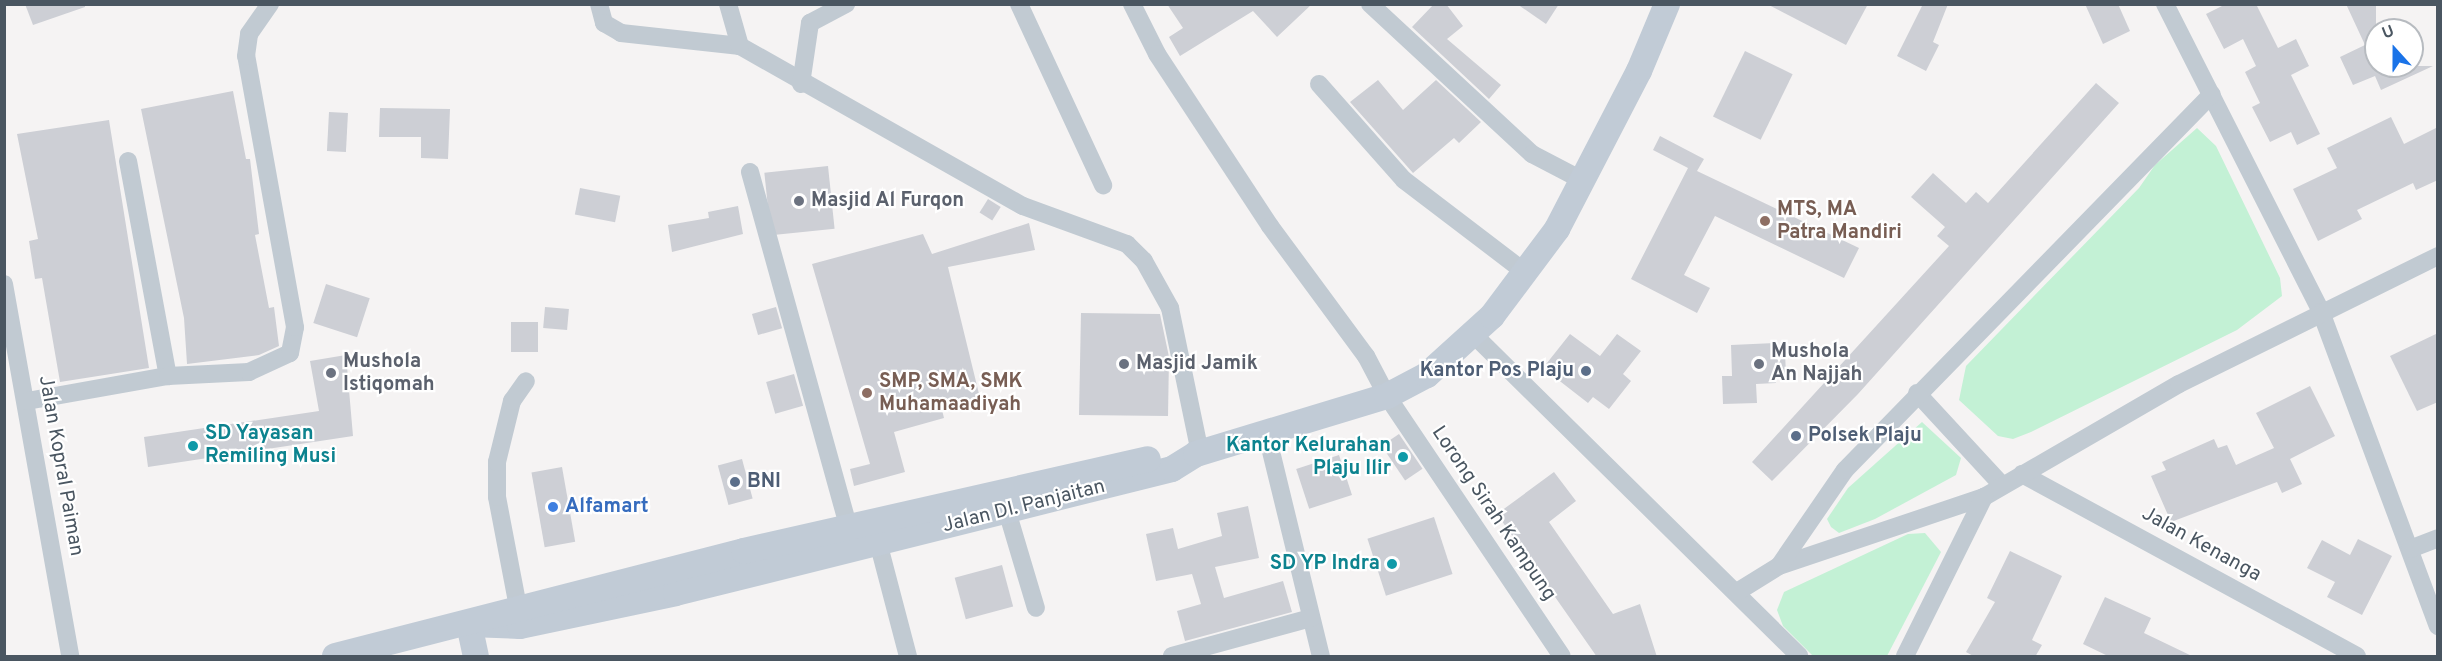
<!DOCTYPE html>
<html>
<head>
<meta charset="utf-8">
<style>
	body { margin:0 }
	#map { position:relative; width:2442px; height:661px; overflow:hidden; background:#f5f3f3; font-family:Overpass,sans-serif }
	div>[style] { position:absolute }
	[style*='--x'] { left:calc(var(--x)*1px); top:calc(var(--y)*1px); width:calc(var(--w)*1px); rotate:calc(var(--a)*1deg) }
	.green>* { inset:0; background:#c3f1d5 }
	.building>* { inset:0; background:#cdcfd5; transform-origin:0 0 }
	.street>* { height:18px; margin:-9px; padding:0 9px; transform-origin:9px; border-radius:9px; background:#c1cad2 }
	.secondary>* { height:26px; margin:-13px; padding:0 13px; transform-origin:13px; border-radius:13px; background:#c1cbd6 }
	.dots>* { width:16px; height:16px; translate:-50% -50%; box-sizing:border-box; border:3px solid #fff; border-radius:50% }
	span { translate:-50% -50%; white-space:nowrap; text-align:center; line-height:1.15; -webkit-text-stroke:4.5px #fff; paint-order:stroke }
	.worship-label { font-size:20px; color:#5b616d; font-weight:700 }
	.left { translate:0 -50%; text-align:left }
	.education-label { font-size:20px; color:#785e54; font-weight:700 }
	.service-label { font-size:20px; color:#4e5e75; font-weight:700 }
	.right { translate:-100% -50%; text-align:right }
	.culture-label { font-size:20px; color:#0d838f; font-weight:700 }
	.street-label { font-size:20px; color:#4a5661 }
	.shop-label { font-size:20px; color:#366cbe; font-weight:700 }
	.frame { position:absolute; inset:0; border:6px solid #4a5661; pointer-events:none }
	.north { position:absolute; left:2364px; top:18px; width:60px; height:60px; box-sizing:border-box; background:#fff; border:2px solid #b7bbc0; border-radius:50%; rotate:339deg; font-size:16px; font-weight:700; line-height:24px; text-align:center; color:#4a5661 }
	.north::after { content:''; display:block; margin:auto; width:21px; height:27px; background:#1a73e8; clip-path:polygon(50% 0,100% 100%,50% 72%,0 100%) }
</style>
</head>
<body>
<div id="map">
	<div class="green">
		<div style="clip-path:polygon(2197px 128px,2216px 146px,2280px 278px,2282px 296px,2237px 330px,2031px 432px,2013px 439px,1998px 436px,1959px 400px,1966px 366px,2139px 188px,2155px 165px)"></div>
		<div style="clip-path:polygon(1922px 422px,1961px 458px,1956px 475px,1875px 519px,1839px 533px,1831px 527px,1827px 519px,1848px 488px)"></div>
		<div style="clip-path:polygon(1925px 533px,1941px 552px,1887px 656px,1813px 656px,1783px 626px,1777px 610px,1784px 592px,1908px 534px)"></div>
	</div>
	<div class="building">
		<div style="clip-path:polygon(25px 4px,85px 4px,85px 7px,33px 25px)"></div>
		<div style="clip-path:polygon(1167px 4px,1312px 4px,1277px 37px,1253px 11px,1180px 56px,1169px 37px,1183px 28px)"></div>
		<div style="clip-path:polygon(1434px 4px,1446px 4px,1463px 26px,1447px 39px,1501px 85px,1489px 99px,1412px 27px)"></div>
		<div style="clip-path:polygon(1517px 4px,1559px 4px,1546px 24px)"></div>
		<div style="clip-path:polygon(1767px 4px,1868px 4px,1846px 45px)"></div>
		<div style="clip-path:polygon(1923px 4px,1948px 4px,1933px 42px,1939px 45px,1926px 71px,1897px 56px)"></div>
		<div style="clip-path:polygon(2085px 4px,2118px 4px,2130px 31px,2103px 44px)"></div>
		<div style="clip-path:polygon(2226px 4px,2256px 4px,2278px 48px,2296px 39px,2309px 66px,2291px 75px,2320px 134px,2297px 145px,2291px 132px,2270px 142px,2252px 107px,2260px 103px,2245px 72px,2256px 66px,2243px 39px,2224px 49px,2206px 14px)"></div>
		<div style="clip-path:polygon(2346px 4px,2376px 4px,2376px 66px,2433px 66px,2381px 90px,2375px 76px,2353px 85px,2340px 57px,2365px 45px)"></div>
		<div style="left:1745px;top:51px;width:53px;height:73px;rotate:26deg"></div>
		<div style="clip-path:polygon(1378px 80px,1403px 110px,1436px 80px,1481px 122px,1459px 143px,1454px 138px,1413px 173px,1350px 102px)"></div>
		<div style="clip-path:polygon(2096px 83px,2119px 103px,1858px 394px,1772px 481px,1752px 462px,1949px 246px,1937px 236px,1945px 227px,1911px 197px,1933px 173px,1966px 203px,1976px 192px,1988px 203px)"></div>
		<div style="clip-path:polygon(233px 91px,246px 159px,250px 159px,259px 234px,255px 235px,269px 308px,274px 307px,279px 346px,259px 355px,187px 364px,184px 318px,141px 109px)"></div>
		<div style="clip-path:polygon(380px 108px,450px 109px,448px 159px,421px 158px,421px 137px,379px 137px)"></div>
		<div style="left:329px;top:112px;width:19px;height:39px;rotate:3deg"></div>
		<div style="clip-path:polygon(2391px 117px,2404px 144px,2438px 127px,2438px 180px,2416px 190px,2413px 183px,2357px 210px,2362px 219px,2318px 241px,2293px 189px,2337px 168px,2327px 148px)"></div>
		<div style="clip-path:polygon(109px 120px,149px 368px,60px 382px,42px 278px,35px 279px,29px 241px,38px 239px,17px 134px)"></div>
		<div style="clip-path:polygon(1660px 136px,1704px 159px,1697px 171px,1859px 248px,1844px 278px,1715px 216px,1684px 275px,1710px 288px,1697px 313px,1631px 279px,1688px 168px,1653px 150px)"></div>
		<div style="left:828px;top:166px;width:63px;height:64px;rotate:84deg"></div>
		<div style="left:580px;top:188px;width:41px;height:27px;rotate:11deg"></div>
		<div style="left:988px;top:199px;width:15px;height:16px;rotate:32deg"></div>
		<div style="clip-path:polygon(738px 206px,743px 234px,672px 252px,668px 225px,709px 218px,708px 212px)"></div>
		<div style="clip-path:polygon(1029px 223px,1035px 250px,948px 267px,980px 398px,942px 410px,944px 418px,894px 432px,905px 472px,854px 486px,850px 469px,870px 464px,812px 264px,923px 234px,932px 254px)"></div>
		<div style="left:326px;top:284px;width:46px;height:41px;rotate:18deg"></div>
		<div style="left:545px;top:307px;width:24px;height:21px;rotate:5deg"></div>
		<div style="left:776px;top:307px;width:22px;height:25px;rotate:74deg"></div>
		<div style="clip-path:polygon(1081px 313px,1160px 314px,1169px 357px,1168px 416px,1079px 415px)"></div>
		<div style="left:511px;top:322px;width:27px;height:30px"></div>
		<div style="clip-path:polygon(2438px 333px,2438px 402px,2417px 411px,2390px 356px)"></div>
		<div style="clip-path:polygon(1570px 334px,1600px 356px,1617px 334px,1641px 351px,1623px 374px,1631px 381px,1609px 409px,1593px 397px,1588px 403px,1543px 368px)"></div>
		<div style="clip-path:polygon(1775px 343px,1775px 353px,1785px 353px,1786px 374px,1776px 374px,1776px 383px,1756px 384px,1757px 403px,1723px 404px,1722px 376px,1732px 376px,1731px 345px)"></div>
		<div style="clip-path:polygon(346px 355px,353px 436px,148px 467px,144px 437px,319px 411px,310px 361px)"></div>
		<div style="left:794px;top:374px;width:33px;height:29px;rotate:74deg"></div>
		<div style="clip-path:polygon(2310px 386px,2335px 436px,2290px 459px,2302px 484px,2282px 493px,2277px 482px,2171px 522px,2151px 476px,2166px 470px,2162px 462px,2214px 439px,2218px 448px,2227px 445px,2236px 465px,2274px 448px,2256px 413px)"></div>
		<div style="left:1399px;top:434px;width:42px;height:21px;rotate:56deg"></div>
		<div style="left:1339px;top:455px;width:42px;height:45px;rotate:72deg"></div>
		<div style="left:742px;top:459px;width:41px;height:25px;rotate:75deg"></div>
		<div style="left:562px;top:467px;width:76px;height:31px;rotate:80deg"></div>
		<div style="clip-path:polygon(1554px 472px,1576px 501px,1549px 522px,1613px 614px,1640px 604px,1657px 657px,1597px 657px,1497px 514px)"></div>
		<div style="clip-path:polygon(1248px 506px,1259px 558px,1215px 567px,1224px 598px,1283px 581px,1292px 612px,1185px 641px,1177px 611px,1201px 604px,1192px 574px,1156px 581px,1146px 534px,1173px 528px,1178px 549px,1222px 536px,1217px 513px)"></div>
		<div style="left:1434px;top:517px;width:60px;height:70px;rotate:72deg"></div>
		<div style="clip-path:polygon(2358px 539px,2392px 556px,2362px 615px,2327px 597px,2335px 582px,2307px 568px,2322px 540px,2350px 555px)"></div>
		<div style="clip-path:polygon(2010px 551px,2062px 576px,2032px 640px,2042px 645px,2035px 657px,1975px 657px,1966px 652px,1995px 602px,1987px 598px)"></div>
		<div style="left:1002px;top:565px;width:43px;height:49px;rotate:75deg"></div>
		<div style="clip-path:polygon(2105px 597px,2151px 618px,2144px 633px,2194px 657px,2110px 657px,2083px 644px)"></div>
	</div>
	<div class="street">
		<div style="--x:599;--y:4;--w:20;--a:75"></div>
		<div style="--x:604;--y:23;--w:20;--a:30"></div>
		<div style="--x:621;--y:33;--w:120;--a:6.2"></div>
		<div style="--x:740;--y:46;--w:325;--a:29.5"></div>
		<div style="--x:1023;--y:206;--w:111;--a:20.1"></div>
		<div style="--x:1127;--y:244;--w:24;--a:45"></div>
		<div style="--x:1144;--y:261;--w:54;--a:61"></div>
		<div style="--x:1170;--y:308;--w:148;--a:78.3"></div>
		<div style="--x:728;--y:4;--w:44;--a:74.1"></div>
		<div style="--x:1019;--y:4;--w:200;--a:65.1"></div>
		<div style="--x:1132;--y:4;--w:56;--a:63.4"></div>
		<div style="--x:1157;--y:54;--w:206;--a:56.7"></div>
		<div style="--x:1270;--y:226;--w:162;--a:53.6"></div>
		<div style="--x:1366;--y:356;--w:45;--a:62.3"></div>
		<div style="--x:1387;--y:396;--w:313;--a:56.1"></div>
		<div style="--x:1370;--y:4;--w:221;--a:42.8"></div>
		<div style="--x:1532;--y:154;--w:54;--a:27.5"></div>
		<div style="--x:2165;--y:4;--w:345;--a:63.1"></div>
		<div style="--x:2321;--y:312;--w:335;--a:69.6"></div>
		<div style="--x:801;--y:84;--w:62;--a:-81.6"></div>
		<div style="--x:810;--y:23;--w:41;--a:-27.8"></div>
		<div style="--x:1319;--y:84;--w:128;--a:48.5"></div>
		<div style="--x:1404;--y:180;--w:153;--a:37.3"></div>
		<div style="--x:128;--y:161;--w:219;--a:79.5"></div>
		<div style="--x:750;--y:172;--w:367;--a:74.5"></div>
		<div style="--x:4;--y:284;--w:378;--a:79.9"></div>
		<div style="--x:1474;--y:335;--w:457;--a:44.6"></div>
		<div style="--x:1917;--y:393;--w:125;--a:47.3"></div>
		<div style="--x:27;--y:401;--w:143;--a:-10.1"></div>
		<div style="--x:168;--y:376;--w:81;--a:-2.8"></div>
		<div style="--x:249;--y:372;--w:45;--a:-24.9"></div>
		<div style="--x:290;--y:353;--w:26;--a:-79"></div>
		<div style="--x:295;--y:327;--w:275;--a:-100.2"></div>
		<div style="--x:246;--y:56;--w:22;--a:-82"></div>
		<div style="--x:249;--y:34;--w:37;--a:-55"></div>
		<div style="--x:1267;--y:435;--w:228;--a:76.3"></div>
		<div style="--x:2022;--y:474;--w:381;--a:28.5"></div>
		<div style="--x:1007;--y:511;--w:101;--a:73.4"></div>
		<div style="--x:878;--y:542;--w:118;--a:75.3"></div>
		<div style="--x:2410;--y:549;--w:30;--a:-21"></div>
		<div style="--x:1779;--y:566;--w:216;--a:-18.6"></div>
		<div style="--x:1984;--y:497;--w:225;--a:-30.1"></div>
		<div style="--x:2179;--y:384;--w:289;--a:-26.3"></div>
		<div style="--x:1737;--y:592;--w:49;--a:-31.8"></div>
		<div style="--x:1779;--y:566;--w:116;--a:-55.5"></div>
		<div style="--x:1845;--y:470;--w:525;--a:-45.69"></div>
		<div style="--x:518;--y:607;--w:112;--a:-100.8"></div>
		<div style="--x:497;--y:497;--w:35;--a:-90"></div>
		<div style="--x:497;--y:462;--w:63;--a:-76.2"></div>
		<div style="--x:512;--y:401;--w:24;--a:-55"></div>
		<div style="--x:1172;--y:656;--w:144;--a:-15.3"></div>
		<div style="--x:1905;--y:656;--w:178;--a:-63.6"></div>
	</div>
	<div class="secondary">
		<div style="--x:469;--y:624;--w:51;--a:2.2"></div>
		<div style="--x:520;--y:626;--w:159;--a:-11.9"></div>
		<div style="--x:676;--y:593;--w:511;--a:-14.04"></div>
		<div style="--x:1172;--y:469;--w:28;--a:-32"></div>
		<div style="--x:1196;--y:454;--w:200;--a:-16.9"></div>
		<div style="--x:1387;--y:396;--w:45;--a:-27.7"></div>
		<div style="--x:1427;--y:375;--w:88;--a:-42.2"></div>
		<div style="--x:1492;--y:316;--w:109;--a:-53.2"></div>
		<div style="--x:1557;--y:229;--w:178;--a:-62.6"></div>
		<div style="--x:1639;--y:71;--w:73;--a:-67.3"></div>
		<div style="--x:469;--y:624;--w:33;--a:78"></div>
		<div style="--x:335;--y:656;--w:422;--a:-14.4"></div>
		<div style="--x:744;--y:551;--w:414;--a:-12.8"></div>
	</div>
	<div class="dots">
		<div style="left:799px;top:201px;background:#6b7280"></div>
		<div style="left:1765px;top:221px;background:#8d6e63"></div>
		<div style="left:1124px;top:364px;background:#6b7280"></div>
		<div style="left:1759px;top:364px;background:#6b7280"></div>
		<div style="left:1586px;top:371px;background:#5c6f8a"></div>
		<div style="left:331px;top:373px;background:#6b7280"></div>
		<div style="left:867px;top:393px;background:#8d6e63"></div>
		<div style="left:1796px;top:436px;background:#5c6f8a"></div>
		<div style="left:193px;top:446px;background:#0f9aa8"></div>
		<div style="left:1403px;top:457px;background:#0f9aa8"></div>
		<div style="left:735px;top:482px;background:#5c6f8a"></div>
		<div style="left:553px;top:507px;background:#3f7fe0"></div>
		<div style="left:1392px;top:564px;background:#0f9aa8"></div>
	</div>
	<div class="worship-label">
		<span class="left" style="left:811px;top:201px">Masjid Al Furqon</span>
		<span class="left" style="left:1771px;top:364px">Mushola<br>An Najjah</span>
		<span class="left" style="left:343px;top:374px">Mushola<br>Istiqomah</span>
		<span class="left" style="left:1136px;top:364px">Masjid Jamik</span>
	</div>
	<div class="education-label">
		<span class="left" style="left:1777px;top:222px">MTS, MA<br>Patra Mandiri</span>
		<span class="left" style="left:879px;top:394px">SMP, SMA, SMK<br>Muhamaadiyah</span>
	</div>
	<div class="service-label">
		<span class="right" style="left:1574px;top:371px">Kantor Pos Plaju</span>
		<span class="left" style="left:1808px;top:436px">Polsek Plaju</span>
		<span class="left" style="left:747px;top:482px">BNI</span>
	</div>
	<div class="culture-label">
		<span class="left" style="left:205px;top:446px">SD Yayasan<br>Remiling Musi</span>
		<span class="right" style="left:1391px;top:458px">Kantor Kelurahan<br>Plaju Ilir</span>
		<span class="right" style="left:1380px;top:564px">SD YP Indra</span>
	</div>
	<div class="street-label">
		<span style="left:60px;top:466px;rotate:80deg">Jalan Kopral Paiman</span>
		<span style="left:1024px;top:507px;rotate:-14deg">Jalan DI. Panjaitan</span>
		<span style="left:1493px;top:514px;rotate:56deg">Lorong Sirah Kampung</span>
		<span style="left:2201px;top:545px;rotate:29deg">Jalan Kenanga</span>
	</div>
	<div class="shop-label">
		<span class="left" style="left:565px;top:507px">Alfamart</span>
	</div>
	<div class="frame"></div>
	<div class="north">U</div>
</div>
</body>
</html>
